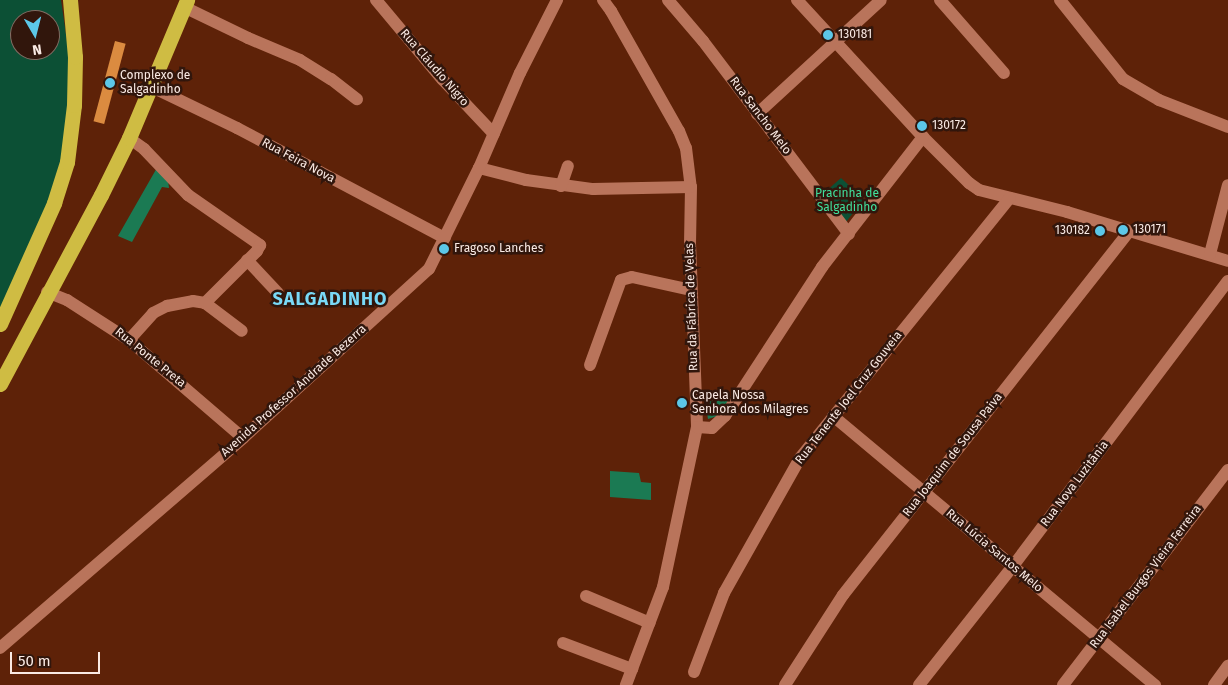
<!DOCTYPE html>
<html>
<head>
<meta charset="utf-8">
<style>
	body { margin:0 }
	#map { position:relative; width:1228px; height:685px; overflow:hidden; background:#5e2208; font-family:"Fira Sans",sans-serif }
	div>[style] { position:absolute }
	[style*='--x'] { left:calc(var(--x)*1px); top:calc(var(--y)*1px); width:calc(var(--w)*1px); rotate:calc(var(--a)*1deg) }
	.green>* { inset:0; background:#0c5035 }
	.forest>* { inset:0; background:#1b7a53 }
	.building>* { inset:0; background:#db8b40; transform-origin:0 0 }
	.street>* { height:12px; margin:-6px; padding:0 6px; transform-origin:6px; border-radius:6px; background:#b9745b }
	.highway>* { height:15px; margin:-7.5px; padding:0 7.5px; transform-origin:7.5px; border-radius:7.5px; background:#cfbc43 }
	.dots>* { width:14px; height:14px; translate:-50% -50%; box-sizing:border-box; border:2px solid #31160c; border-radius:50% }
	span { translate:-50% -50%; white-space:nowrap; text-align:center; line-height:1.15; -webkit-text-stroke:5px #31160c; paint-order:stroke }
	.poi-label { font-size:12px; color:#faeae4 }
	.left { translate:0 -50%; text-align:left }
	.right { translate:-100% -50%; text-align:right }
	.street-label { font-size:12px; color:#faeae4 }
	.park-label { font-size:12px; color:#40df9c }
	.district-label { font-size:18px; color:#79d9f7; font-weight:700; letter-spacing:1px }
	.north { position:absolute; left:10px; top:10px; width:50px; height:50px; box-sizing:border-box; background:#31160c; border:1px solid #816b62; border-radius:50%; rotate:172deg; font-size:14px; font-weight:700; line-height:20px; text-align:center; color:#faeae4 }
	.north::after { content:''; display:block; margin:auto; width:18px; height:22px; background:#5cc7e8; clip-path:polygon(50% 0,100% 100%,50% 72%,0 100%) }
	.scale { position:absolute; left:10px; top:652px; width:90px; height:22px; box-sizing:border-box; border:2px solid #faeae4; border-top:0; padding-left:6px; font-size:15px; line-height:18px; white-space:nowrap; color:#faeae4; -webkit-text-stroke:4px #31160c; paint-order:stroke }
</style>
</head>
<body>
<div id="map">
	<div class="green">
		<div style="clip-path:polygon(evenodd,0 0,61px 0,75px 97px,68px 168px,0 316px,0 0,20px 20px,50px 20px,50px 50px,20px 50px,20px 20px)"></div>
		<div style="clip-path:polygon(841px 178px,864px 199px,846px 222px,825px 192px)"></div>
	</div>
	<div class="forest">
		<div style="clip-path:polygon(158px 166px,168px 180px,169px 188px,162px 187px,132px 242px,118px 236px)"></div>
		<div style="clip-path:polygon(729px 400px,724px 414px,708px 419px,705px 401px)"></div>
		<div style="clip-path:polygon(610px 471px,639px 473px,641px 482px,651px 483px,651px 500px,610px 497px)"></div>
	</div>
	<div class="building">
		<div style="left:115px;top:41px;width:11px;height:83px;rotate:15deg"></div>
	</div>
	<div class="street">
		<div style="--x:376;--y:0;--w:104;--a:50.1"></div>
		<div style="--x:443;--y:80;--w:74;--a:46.6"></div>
		<div style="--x:603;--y:0;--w:14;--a:54"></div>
		<div style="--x:611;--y:11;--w:138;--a:60.5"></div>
		<div style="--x:679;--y:131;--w:18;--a:68"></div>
		<div style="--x:686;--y:148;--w:39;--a:83"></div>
		<div style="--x:691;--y:187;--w:56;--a:91"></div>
		<div style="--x:690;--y:243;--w:184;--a:87.8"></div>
		<div style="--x:697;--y:427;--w:164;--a:102"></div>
		<div style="--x:663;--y:587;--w:105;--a:110.7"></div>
		<div style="--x:668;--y:0;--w:54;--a:49.5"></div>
		<div style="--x:703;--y:41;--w:242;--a:52.9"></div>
		<div style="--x:797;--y:0;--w:186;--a:47.4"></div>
		<div style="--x:923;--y:137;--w:65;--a:45"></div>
		<div style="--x:969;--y:183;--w:12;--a:35"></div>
		<div style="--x:979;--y:190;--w:91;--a:14"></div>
		<div style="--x:1067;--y:212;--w:168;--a:16.9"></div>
		<div style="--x:940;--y:0;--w:97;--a:48.8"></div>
		<div style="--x:1060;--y:0;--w:101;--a:51.4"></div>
		<div style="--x:1123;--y:79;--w:42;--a:30.3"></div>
		<div style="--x:1159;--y:100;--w:74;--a:21.4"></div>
		<div style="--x:184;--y:7;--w:71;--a:25.8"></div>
		<div style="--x:248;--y:38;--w:56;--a:22.9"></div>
		<div style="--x:300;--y:60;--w:36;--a:32"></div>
		<div style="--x:331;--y:79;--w:33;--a:38"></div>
		<div style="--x:150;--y:86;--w:97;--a:25.8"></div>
		<div style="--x:237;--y:128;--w:235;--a:27.9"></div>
		<div style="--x:757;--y:114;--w:168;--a:-42.6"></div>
		<div style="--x:129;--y:138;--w:19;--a:36"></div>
		<div style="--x:144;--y:149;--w:64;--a:46.3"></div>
		<div style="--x:188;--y:195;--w:88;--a:34.8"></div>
		<div style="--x:260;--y:245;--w:7;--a:117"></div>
		<div style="--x:257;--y:251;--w:74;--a:135"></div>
		<div style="--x:479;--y:168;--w:49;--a:14.3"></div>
		<div style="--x:526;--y:180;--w:68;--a:7.7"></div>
		<div style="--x:593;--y:189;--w:98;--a:-1.2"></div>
		<div style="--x:561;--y:186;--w:21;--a:-71"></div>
		<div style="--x:1210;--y:254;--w:71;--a:-75.4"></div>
		<div style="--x:247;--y:260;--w:45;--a:46.8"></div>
		<div style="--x:47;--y:292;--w:22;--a:22"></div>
		<div style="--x:67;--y:300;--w:74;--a:32.8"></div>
		<div style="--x:129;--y:340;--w:150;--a:40.7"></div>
		<div style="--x:129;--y:340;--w:36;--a:-48"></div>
		<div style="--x:153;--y:313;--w:16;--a:-27"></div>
		<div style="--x:167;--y:306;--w:26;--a:-11"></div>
		<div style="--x:193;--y:301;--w:12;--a:9"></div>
		<div style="--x:205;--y:303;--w:46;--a:37.1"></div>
		<div style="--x:590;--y:365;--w:90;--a:-70"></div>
		<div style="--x:621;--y:280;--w:11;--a:-15"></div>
		<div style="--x:632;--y:277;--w:60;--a:12.4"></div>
		<div style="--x:833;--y:416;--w:420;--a:39.9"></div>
		<div style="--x:697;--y:427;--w:15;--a:4"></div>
		<div style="--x:712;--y:428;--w:18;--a:-43"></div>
		<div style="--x:725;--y:416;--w:178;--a:-56.9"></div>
		<div style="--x:822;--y:267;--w:165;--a:-52.2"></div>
		<div style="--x:586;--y:596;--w:69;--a:22.9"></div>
		<div style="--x:563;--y:643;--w:74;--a:20.6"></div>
		<div style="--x:0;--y:648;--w:321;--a:-40.8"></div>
		<div style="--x:243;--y:438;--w:251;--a:-42.3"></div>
		<div style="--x:429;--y:269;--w:113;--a:-63.7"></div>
		<div style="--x:479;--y:168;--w:103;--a:-66.7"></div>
		<div style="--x:520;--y:73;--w:82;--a:-63.1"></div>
		<div style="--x:694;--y:672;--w:85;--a:-69.2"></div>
		<div style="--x:724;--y:593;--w:155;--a:-60.6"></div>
		<div style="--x:800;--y:458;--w:334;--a:-51.1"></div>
		<div style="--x:785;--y:685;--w:107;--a:-57.2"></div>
		<div style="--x:843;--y:595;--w:463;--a:-51.8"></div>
		<div style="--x:919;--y:685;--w:152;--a:-51.7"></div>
		<div style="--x:1013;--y:566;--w:357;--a:-53"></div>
		<div style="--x:1063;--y:685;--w:271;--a:-52.5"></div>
		<div style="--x:1214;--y:685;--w:24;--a:-54"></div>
	</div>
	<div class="highway">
		<div style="--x:0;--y:324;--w:133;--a:-65.9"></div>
		<div style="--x:54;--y:203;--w:43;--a:-72.4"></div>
		<div style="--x:67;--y:162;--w:57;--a:-83"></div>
		<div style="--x:74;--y:105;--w:48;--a:-88.8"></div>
		<div style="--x:75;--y:57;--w:57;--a:-95"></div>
		<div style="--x:0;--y:384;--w:214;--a:-61.9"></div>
		<div style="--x:101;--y:195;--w:64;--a:-63.8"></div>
		<div style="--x:129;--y:138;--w:150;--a:-67.2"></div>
	</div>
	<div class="dots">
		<div style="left:828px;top:35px;background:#5cc7e8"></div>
		<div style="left:110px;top:83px;background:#5cc7e8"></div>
		<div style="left:922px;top:126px;background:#5cc7e8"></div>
		<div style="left:1123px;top:230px;background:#5cc7e8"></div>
		<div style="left:1100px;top:231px;background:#5cc7e8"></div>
		<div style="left:444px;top:249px;background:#5cc7e8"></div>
		<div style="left:682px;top:403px;background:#5cc7e8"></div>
	</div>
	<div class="poi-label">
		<span class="left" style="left:838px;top:35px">130181</span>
		<span class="left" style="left:120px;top:83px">Complexo de<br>Salgadinho</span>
		<span class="left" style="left:932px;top:126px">130172</span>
		<span class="left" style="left:1133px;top:230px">130171</span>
		<span class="right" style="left:1090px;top:231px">130182</span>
		<span class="left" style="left:454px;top:249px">Fragoso Lanches</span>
		<span class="left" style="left:692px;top:403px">Capela Nossa<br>Senhora dos Milagres</span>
	</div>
	<div class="street-label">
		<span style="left:434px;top:68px;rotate:49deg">Rua Cláudio Nigro</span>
		<span style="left:760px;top:116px;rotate:53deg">Rua Sancho Melo</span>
		<span style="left:298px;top:161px;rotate:28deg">Rua Feira Nova</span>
		<span style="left:692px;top:307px;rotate:-92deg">Rua da Fábrica de Velas</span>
		<span style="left:150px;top:358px;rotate:39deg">Rua Ponte Preta</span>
		<span style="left:294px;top:391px;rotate:-42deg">Avenida Professor Andrade Bezerra</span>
		<span style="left:849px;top:398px;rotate:-52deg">Rua Tenente Joel Cruz Gouveia</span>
		<span style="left:953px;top:455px;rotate:-52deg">Rua Joaquim de Sousa Paiva</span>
		<span style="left:1075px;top:484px;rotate:-53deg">Rua Nova Luzitânia</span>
		<span style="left:994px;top:551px;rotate:40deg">Rua Lúcia Santos Melo</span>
		<span style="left:1146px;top:577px;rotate:-53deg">Rua Isabel Burgos Vieira Ferreira</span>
	</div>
	<div class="park-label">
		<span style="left:847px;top:201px">Pracinha de<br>Salgadinho</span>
	</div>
	<div class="district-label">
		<span style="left:330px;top:299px">SALGADINHO</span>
	</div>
	<div class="north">N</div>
	<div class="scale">50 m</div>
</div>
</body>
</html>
